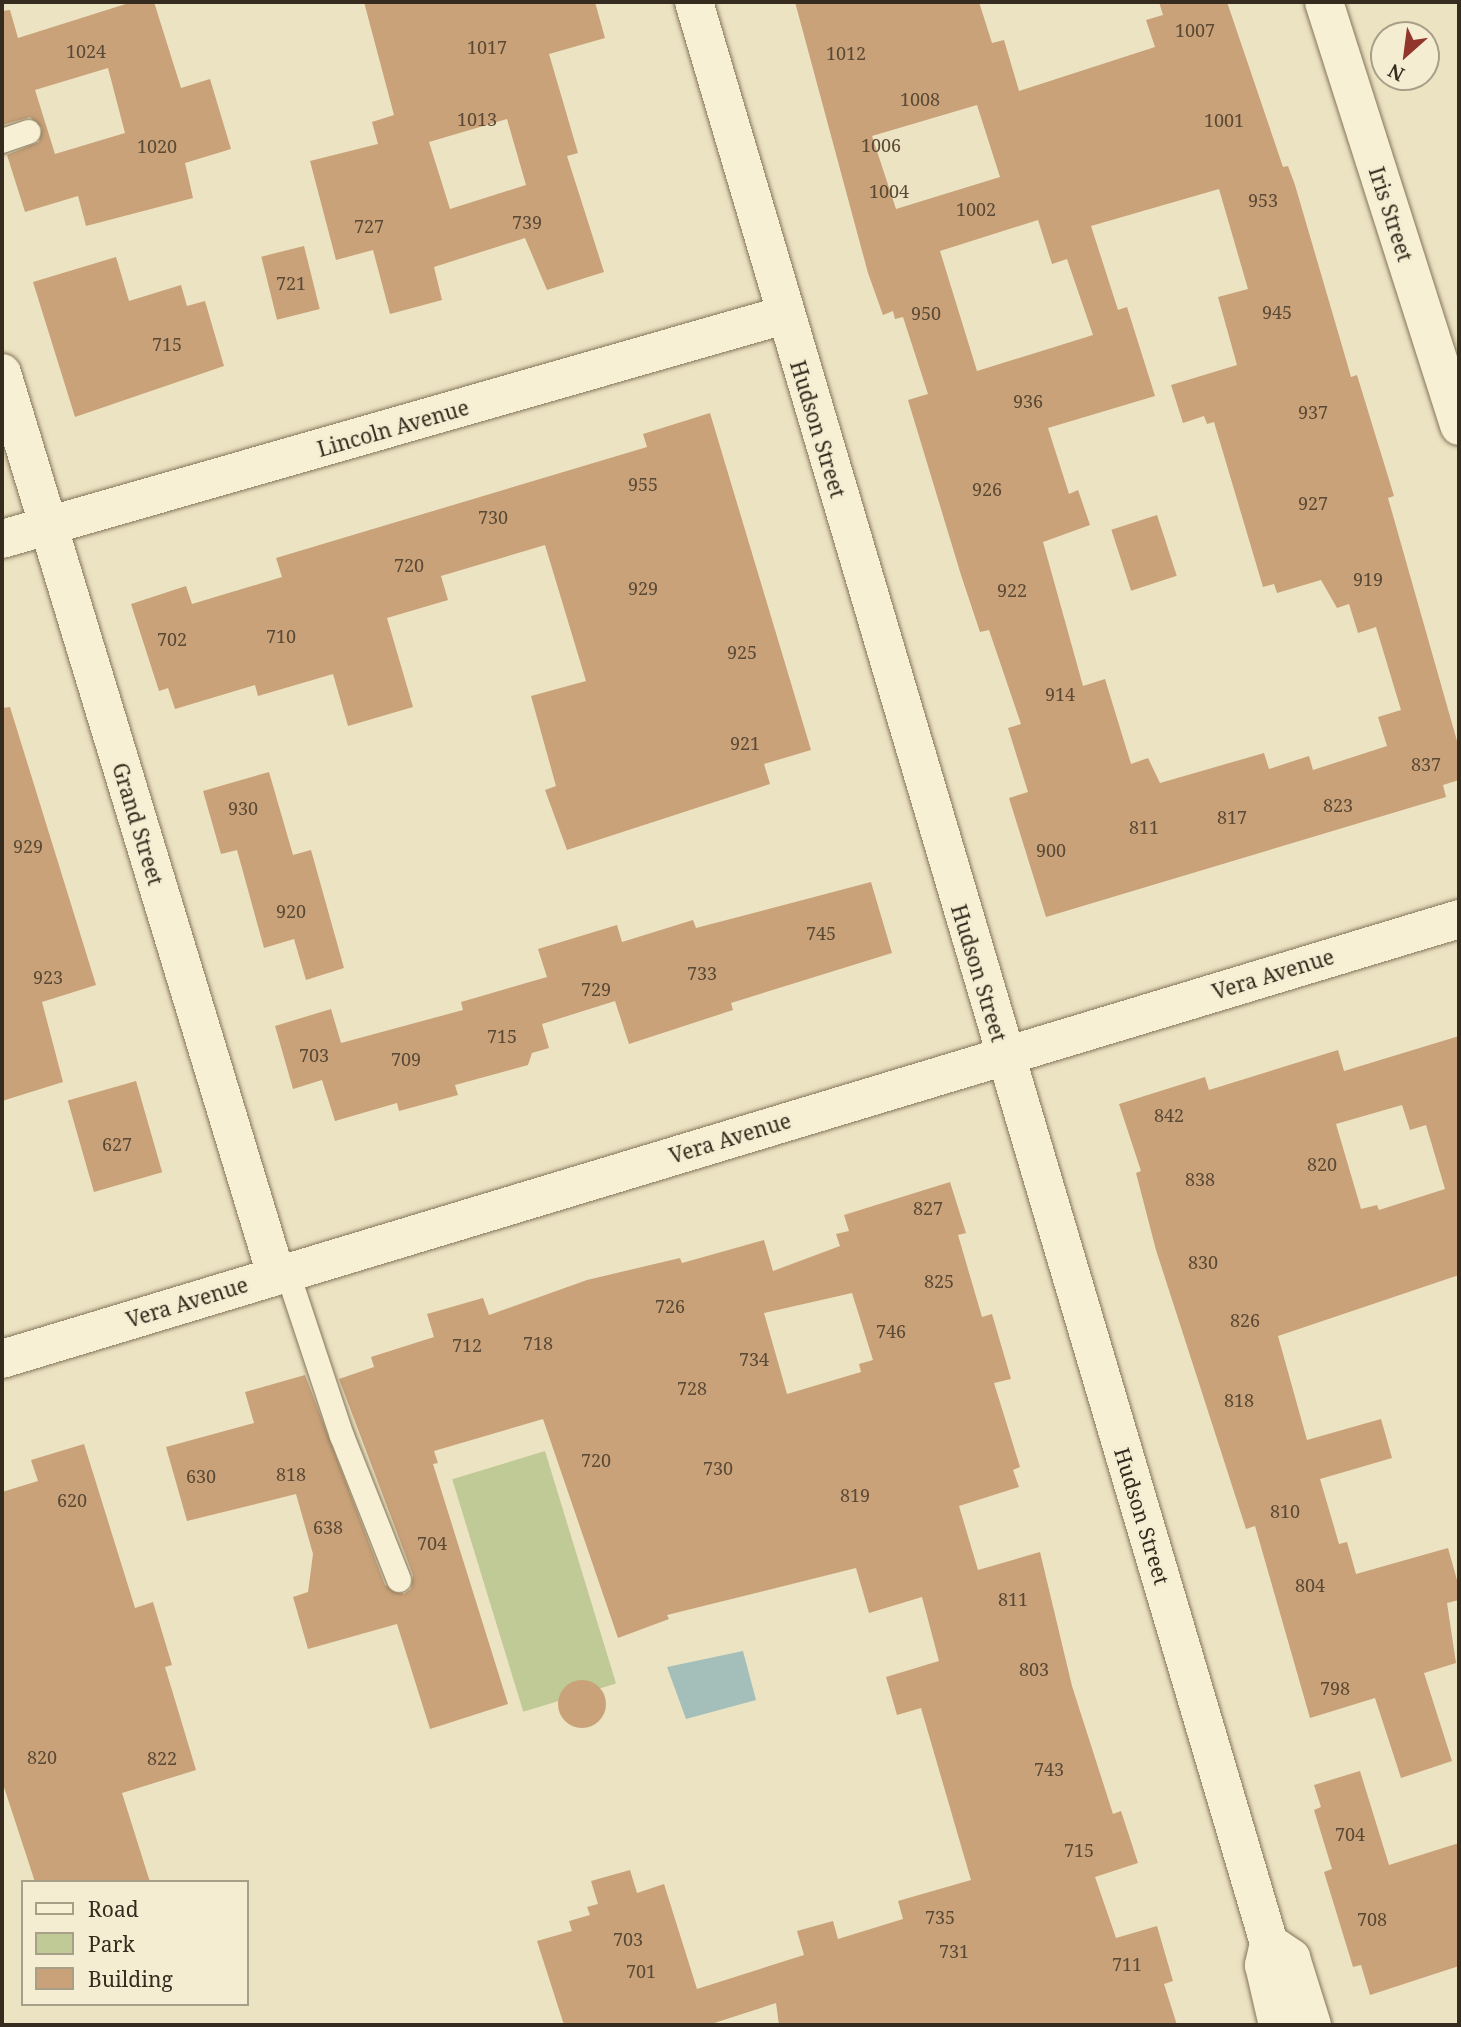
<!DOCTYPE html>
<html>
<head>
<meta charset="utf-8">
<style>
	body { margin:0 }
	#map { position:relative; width:1461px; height:2027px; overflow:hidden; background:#ece3c2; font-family:"Noto Serif",serif }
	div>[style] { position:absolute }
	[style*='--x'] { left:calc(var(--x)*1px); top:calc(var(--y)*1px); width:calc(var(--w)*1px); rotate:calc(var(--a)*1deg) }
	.green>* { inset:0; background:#bfca96; transform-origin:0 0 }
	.water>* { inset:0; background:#a4bfb9 }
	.building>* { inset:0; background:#c9a279; transform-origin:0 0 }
	.round { border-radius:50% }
	.roads { filter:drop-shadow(0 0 2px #85755a) drop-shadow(0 0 2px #85755a) }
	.lane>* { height:24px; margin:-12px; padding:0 12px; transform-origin:12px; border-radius:12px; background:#f7f0d5 }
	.street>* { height:38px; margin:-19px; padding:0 19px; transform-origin:19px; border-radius:19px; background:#f7f0d5 }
	.secondary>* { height:38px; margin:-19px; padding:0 19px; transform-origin:19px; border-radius:19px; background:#f7f0d5 }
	span { translate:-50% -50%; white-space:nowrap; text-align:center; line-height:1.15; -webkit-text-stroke:5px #f4edd1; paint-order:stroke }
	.number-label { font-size:18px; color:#5a4935 }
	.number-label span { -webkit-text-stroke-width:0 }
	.street-label { font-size:21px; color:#352b1e }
	.frame { position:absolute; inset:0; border:4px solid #352b1e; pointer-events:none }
	.legend { position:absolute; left:21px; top:1880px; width:228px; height:126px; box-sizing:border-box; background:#f4edd1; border:2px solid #a89f89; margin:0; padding:9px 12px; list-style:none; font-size:21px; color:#352b1e }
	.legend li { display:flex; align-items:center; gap:14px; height:35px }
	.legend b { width:35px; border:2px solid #a89f89 }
	.north { position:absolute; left:1370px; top:21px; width:70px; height:70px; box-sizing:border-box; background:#f4edd1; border:2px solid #a89f89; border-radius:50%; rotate:208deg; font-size:19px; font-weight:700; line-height:28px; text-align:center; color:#352b1e }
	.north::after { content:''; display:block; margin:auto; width:24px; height:32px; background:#92352c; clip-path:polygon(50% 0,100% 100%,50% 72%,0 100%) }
</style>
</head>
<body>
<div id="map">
	<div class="green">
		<div style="left:545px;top:1451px;width:243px;height:97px;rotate:73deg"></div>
	</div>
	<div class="water">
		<div style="clip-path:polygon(743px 1651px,756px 1700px,686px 1719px,667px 1667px)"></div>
	</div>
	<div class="building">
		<div style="clip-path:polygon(evenodd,132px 2px,154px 2px,181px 88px,210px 79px,231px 149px,185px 163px,193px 198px,86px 226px,78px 196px,25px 212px,7px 155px,39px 142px,42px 128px,30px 117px,2px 125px,2px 11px,10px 10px,18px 38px,132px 2px,108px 68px,125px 133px,55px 154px,35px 90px,108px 68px)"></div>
		<div style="clip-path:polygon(evenodd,364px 2px,595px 2px,605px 38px,549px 54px,578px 153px,567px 156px,604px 272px,547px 290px,525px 238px,434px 267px,442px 300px,390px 314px,373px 250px,336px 260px,310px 161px,378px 144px,372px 122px,394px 115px,364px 2px,507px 119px,526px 185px,450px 209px,429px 142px,507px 119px)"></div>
		<div style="clip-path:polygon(evenodd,795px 2px,979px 2px,992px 43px,1004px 40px,1019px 91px,1155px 47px,1146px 20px,1163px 15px,1159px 2px,1227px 2px,1283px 167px,1288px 166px,1295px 185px,1345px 356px,1351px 377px,1357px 375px,1394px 496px,1388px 498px,1459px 748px,1459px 780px,1443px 785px,1446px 797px,1046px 917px,1009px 798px,1028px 792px,1008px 728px,1021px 724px,989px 630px,980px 632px,961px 575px,908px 400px,928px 394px,903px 317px,895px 319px,893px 311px,883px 315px,868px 273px,795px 2px,977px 105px,1000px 177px,896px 209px,872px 136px,977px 105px,795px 2px,1219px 189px,1248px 289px,1218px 297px,1237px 365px,1171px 385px,1183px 423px,1204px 416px,1207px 424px,1214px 422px,1263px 587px,1274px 584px,1277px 593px,1321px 580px,1337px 608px,1349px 604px,1358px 633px,1376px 627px,1401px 710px,1378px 717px,1387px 746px,1313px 770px,1309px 756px,1269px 769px,1264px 753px,1160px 783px,1148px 758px,1131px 764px,1105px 679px,1083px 686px,1043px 542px,1090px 525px,1078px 490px,1069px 494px,1048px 428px,1155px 396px,1127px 307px,1118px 310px,1091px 226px,1219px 189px,795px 2px,1038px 220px,1052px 264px,1067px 259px,1093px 335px,977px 371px,940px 251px,1038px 220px)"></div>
		<div style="left:304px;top:246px;width:65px;height:44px;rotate:76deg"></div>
		<div style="clip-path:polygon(116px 257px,129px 301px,181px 285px,187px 306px,205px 301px,224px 366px,75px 417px,33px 282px)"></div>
		<div style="clip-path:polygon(710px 413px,811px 750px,764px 764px,770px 784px,567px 850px,545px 790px,556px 786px,531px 696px,586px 681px,545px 545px,441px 576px,448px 600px,387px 618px,413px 707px,348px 726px,333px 674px,258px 696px,255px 685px,175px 709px,168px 688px,159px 691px,131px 604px,186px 586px,192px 604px,282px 577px,276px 558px,647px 447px,643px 434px)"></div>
		<div style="left:1157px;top:515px;width:64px;height:48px;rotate:72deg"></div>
		<div style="clip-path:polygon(10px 707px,96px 985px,42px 1002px,63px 1082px,2px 1101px,2px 708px)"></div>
		<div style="clip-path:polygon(269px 772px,293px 855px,311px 850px,344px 968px,306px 980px,294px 939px,264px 948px,237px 850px,221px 854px,203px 791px)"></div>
		<div style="clip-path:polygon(871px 882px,892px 953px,731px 1003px,733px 1010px,629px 1044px,615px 1001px,542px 1024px,549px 1048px,532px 1053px,528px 1065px,455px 1085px,458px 1095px,399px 1111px,397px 1103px,335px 1121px,322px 1080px,293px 1089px,275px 1026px,331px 1009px,341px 1043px,463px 1010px,461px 1002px,547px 977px,538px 949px,617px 925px,622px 942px,693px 920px,696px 928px)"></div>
		<div style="clip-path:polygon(evenodd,1459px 1036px,1459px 1275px,1278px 1336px,1307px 1440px,1381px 1419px,1392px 1458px,1320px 1479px,1339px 1544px,1347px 1542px,1356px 1574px,1448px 1548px,1459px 1587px,1459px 1600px,1447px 1603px,1456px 1663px,1424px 1673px,1452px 1761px,1401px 1778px,1375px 1698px,1310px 1718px,1255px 1526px,1246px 1529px,1156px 1250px,1136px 1173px,1141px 1171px,1119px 1104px,1205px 1077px,1209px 1090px,1338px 1050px,1344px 1071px,1459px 1036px,1402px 1105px,1410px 1130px,1426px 1125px,1445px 1189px,1379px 1210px,1377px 1205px,1361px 1209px,1336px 1124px,1402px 1105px)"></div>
		<div style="left:136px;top:1081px;width:95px;height:71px;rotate:74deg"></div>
		<div style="clip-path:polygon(evenodd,950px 1182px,966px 1233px,958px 1235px,982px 1317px,992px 1314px,1011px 1379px,994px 1383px,1020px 1467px,1013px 1470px,1019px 1487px,959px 1506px,978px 1570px,1040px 1552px,1072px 1686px,1113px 1814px,1121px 1811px,1138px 1863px,1095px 1877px,1116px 1938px,1157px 1926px,1173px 1981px,1164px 1984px,1177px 2025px,779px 2025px,776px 2003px,708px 2025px,564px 2025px,537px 1941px,572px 1931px,569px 1921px,590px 1915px,587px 1907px,598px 1904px,591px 1881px,630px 1870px,637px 1893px,664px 1884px,697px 1989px,804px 1955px,797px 1931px,833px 1921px,838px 1939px,903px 1919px,898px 1901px,971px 1880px,921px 1708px,897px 1715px,886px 1677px,939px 1661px,922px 1597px,869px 1613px,856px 1568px,667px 1615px,669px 1619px,618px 1638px,543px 1419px,434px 1451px,438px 1463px,433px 1464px,508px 1704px,430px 1729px,397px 1624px,308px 1649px,293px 1597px,308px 1592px,313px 1554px,296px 1494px,187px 1521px,166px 1447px,254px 1423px,245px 1392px,305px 1375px,385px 1585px,404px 1594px,411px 1589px,413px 1575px,339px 1379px,374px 1367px,371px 1357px,434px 1337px,427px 1314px,483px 1298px,489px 1315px,587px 1280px,680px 1258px,682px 1263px,764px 1240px,773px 1271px,840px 1246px,836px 1234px,849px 1231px,844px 1215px,950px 1182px,852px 1293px,873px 1360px,859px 1364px,861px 1372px,787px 1394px,764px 1313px,852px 1293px)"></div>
		<div style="clip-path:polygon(84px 1444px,135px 1608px,153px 1602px,172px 1665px,165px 1667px,196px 1770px,122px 1793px,150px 1882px,35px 1882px,2px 1781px,2px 1492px,38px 1481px,31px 1460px)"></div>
		<div class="round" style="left:558px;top:1680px;width:48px;height:48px"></div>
		<div style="clip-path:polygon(1360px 1771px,1389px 1865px,1459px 1843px,1459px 1966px,1370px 1995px,1361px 1965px,1353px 1967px,1324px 1872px,1332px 1869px,1314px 1810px,1321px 1807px,1314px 1785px)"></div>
	</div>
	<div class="roads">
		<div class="lane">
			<div style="--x:2;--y:141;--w:28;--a:-19"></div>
			<div style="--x:287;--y:1271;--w:174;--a:71.6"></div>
			<div style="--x:342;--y:1436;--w:155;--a:68.4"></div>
		</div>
		<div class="street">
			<div style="--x:1324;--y:2;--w:445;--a:72.3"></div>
			<div style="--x:2;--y:373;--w:943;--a:73.1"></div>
			<div style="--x:2;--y:539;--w:813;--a:-15.98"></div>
			<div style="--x:2;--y:1359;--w:1522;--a:-16.8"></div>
		</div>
		<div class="secondary">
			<div style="--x:694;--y:2;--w:2024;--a:73.5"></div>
			<div style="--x:1269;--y:1943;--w:23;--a:103"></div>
			<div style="--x:1264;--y:1965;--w:62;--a:76.9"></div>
			<div style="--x:1269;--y:1943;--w:27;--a:34"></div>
			<div style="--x:1291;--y:1958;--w:70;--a:72.6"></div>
		</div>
	</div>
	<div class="number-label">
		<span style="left:1195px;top:30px">1007</span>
		<span style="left:487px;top:47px">1017</span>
		<span style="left:86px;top:51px">1024</span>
		<span style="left:846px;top:53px">1012</span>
		<span style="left:920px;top:99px">1008</span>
		<span style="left:477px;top:119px">1013</span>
		<span style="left:1224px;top:120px">1001</span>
		<span style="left:881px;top:145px">1006</span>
		<span style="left:157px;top:146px">1020</span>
		<span style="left:889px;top:191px">1004</span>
		<span style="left:1263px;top:200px">953</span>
		<span style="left:976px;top:209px">1002</span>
		<span style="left:527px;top:222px">739</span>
		<span style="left:369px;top:226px">727</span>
		<span style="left:291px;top:283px">721</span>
		<span style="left:1277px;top:312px">945</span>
		<span style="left:926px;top:313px">950</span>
		<span style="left:167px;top:344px">715</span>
		<span style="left:1028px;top:401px">936</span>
		<span style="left:1313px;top:412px">937</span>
		<span style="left:643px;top:484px">955</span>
		<span style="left:987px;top:489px">926</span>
		<span style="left:1313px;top:503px">927</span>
		<span style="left:493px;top:517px">730</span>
		<span style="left:409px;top:565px">720</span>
		<span style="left:1368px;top:579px">919</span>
		<span style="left:643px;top:588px">929</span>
		<span style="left:1012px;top:590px">922</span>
		<span style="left:281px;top:636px">710</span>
		<span style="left:172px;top:639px">702</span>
		<span style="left:742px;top:652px">925</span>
		<span style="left:1060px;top:694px">914</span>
		<span style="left:745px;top:743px">921</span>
		<span style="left:1426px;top:764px">837</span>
		<span style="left:1338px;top:805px">823</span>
		<span style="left:243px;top:808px">930</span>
		<span style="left:1232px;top:817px">817</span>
		<span style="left:1144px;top:827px">811</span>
		<span style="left:28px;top:846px">929</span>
		<span style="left:1051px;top:850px">900</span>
		<span style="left:291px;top:911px">920</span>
		<span style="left:821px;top:933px">745</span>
		<span style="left:702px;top:973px">733</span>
		<span style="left:48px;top:977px">923</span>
		<span style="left:596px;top:989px">729</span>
		<span style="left:502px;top:1036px">715</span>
		<span style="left:314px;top:1055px">703</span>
		<span style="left:406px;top:1059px">709</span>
		<span style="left:1169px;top:1115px">842</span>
		<span style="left:117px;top:1144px">627</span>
		<span style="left:1322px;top:1164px">820</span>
		<span style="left:1200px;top:1179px">838</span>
		<span style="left:928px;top:1208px">827</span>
		<span style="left:1203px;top:1262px">830</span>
		<span style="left:939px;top:1281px">825</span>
		<span style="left:670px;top:1306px">726</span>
		<span style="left:1245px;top:1320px">826</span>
		<span style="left:891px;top:1331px">746</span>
		<span style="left:538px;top:1343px">718</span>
		<span style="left:467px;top:1345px">712</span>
		<span style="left:754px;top:1359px">734</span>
		<span style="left:692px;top:1388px">728</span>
		<span style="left:1239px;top:1400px">818</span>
		<span style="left:596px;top:1460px">720</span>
		<span style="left:718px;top:1468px">730</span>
		<span style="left:291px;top:1474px">818</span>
		<span style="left:201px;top:1476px">630</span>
		<span style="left:855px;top:1495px">819</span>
		<span style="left:72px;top:1500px">620</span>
		<span style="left:1285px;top:1511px">810</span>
		<span style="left:328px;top:1527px">638</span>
		<span style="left:432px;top:1543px">704</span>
		<span style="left:1310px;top:1585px">804</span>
		<span style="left:1013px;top:1599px">811</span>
		<span style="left:1034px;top:1669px">803</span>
		<span style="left:1335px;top:1688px">798</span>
		<span style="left:42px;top:1757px">820</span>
		<span style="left:162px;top:1758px">822</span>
		<span style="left:1049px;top:1769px">743</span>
		<span style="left:1350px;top:1834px">704</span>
		<span style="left:1079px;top:1850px">715</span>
		<span style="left:940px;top:1917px">735</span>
		<span style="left:1372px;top:1919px">708</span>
		<span style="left:628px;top:1939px">703</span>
		<span style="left:954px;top:1951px">731</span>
		<span style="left:1127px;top:1964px">711</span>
		<span style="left:641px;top:1971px">701</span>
	</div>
	<div class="street-label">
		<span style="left:1391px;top:214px;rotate:72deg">Iris Street</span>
		<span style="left:393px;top:428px;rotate:-16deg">Lincoln Avenue</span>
		<span style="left:818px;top:429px;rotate:73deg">Hudson Street</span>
		<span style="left:138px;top:824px;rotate:73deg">Grand Street</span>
		<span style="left:979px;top:973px;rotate:73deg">Hudson Street</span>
		<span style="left:1273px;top:974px;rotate:-17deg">Vera Avenue</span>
		<span style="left:730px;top:1138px;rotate:-17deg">Vera Avenue</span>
		<span style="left:187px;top:1302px;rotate:-17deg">Vera Avenue</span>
		<span style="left:1142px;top:1516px;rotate:73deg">Hudson Street</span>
	</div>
	<div class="frame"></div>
	<ul class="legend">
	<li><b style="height:9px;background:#f7f0d5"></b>Road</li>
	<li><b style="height:19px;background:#bfca96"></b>Park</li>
	<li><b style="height:19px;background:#c9a279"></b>Building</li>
	</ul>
	<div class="north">N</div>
</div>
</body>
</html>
